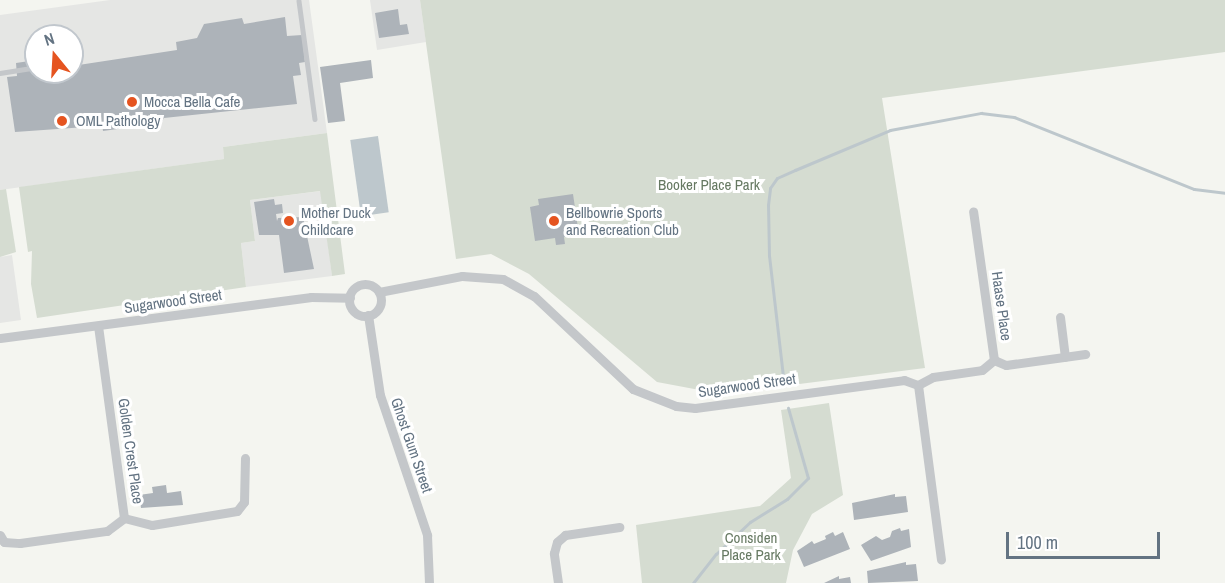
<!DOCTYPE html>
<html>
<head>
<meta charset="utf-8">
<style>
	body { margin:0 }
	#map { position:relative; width:1225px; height:583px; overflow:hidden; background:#f4f5f0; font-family:"Archivo Narrow",sans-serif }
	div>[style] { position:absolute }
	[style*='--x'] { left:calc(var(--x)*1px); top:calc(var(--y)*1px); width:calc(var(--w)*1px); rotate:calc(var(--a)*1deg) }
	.built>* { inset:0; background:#e5e6e4 }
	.green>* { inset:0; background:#d5dcd1 }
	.water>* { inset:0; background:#bdc7cc; transform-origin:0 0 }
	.stream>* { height:3px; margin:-1.5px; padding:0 1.5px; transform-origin:1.5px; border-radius:1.5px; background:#bdc7cc }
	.building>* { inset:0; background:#adb3b9 }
	.service>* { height:4.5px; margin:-2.25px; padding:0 2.25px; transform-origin:2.25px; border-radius:2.25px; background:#c4c7ca }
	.minor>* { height:9px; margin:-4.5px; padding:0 4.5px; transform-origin:4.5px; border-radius:4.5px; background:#c4c7ca }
	.minor>.ring { margin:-4.5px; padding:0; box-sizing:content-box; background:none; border:9px solid #c4c7ca; border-radius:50% }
	.dots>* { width:16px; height:16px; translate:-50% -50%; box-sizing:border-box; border:3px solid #fff; border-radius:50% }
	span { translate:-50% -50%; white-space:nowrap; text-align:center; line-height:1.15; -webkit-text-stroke:6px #fff; paint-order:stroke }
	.poi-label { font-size:15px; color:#637382 }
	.left { translate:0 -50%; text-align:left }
	.park-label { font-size:15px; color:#667962 }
	.street-label { font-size:15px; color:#637382 }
	.north { position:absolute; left:24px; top:24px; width:60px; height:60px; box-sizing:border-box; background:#fff; border:2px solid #c1c7cd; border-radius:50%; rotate:342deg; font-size:16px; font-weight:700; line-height:24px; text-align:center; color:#637382 }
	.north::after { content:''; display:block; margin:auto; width:21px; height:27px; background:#e55420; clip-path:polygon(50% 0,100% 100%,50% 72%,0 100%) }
	.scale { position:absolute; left:1006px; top:532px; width:154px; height:27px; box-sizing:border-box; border:3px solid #637382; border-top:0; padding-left:8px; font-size:18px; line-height:21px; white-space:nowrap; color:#637382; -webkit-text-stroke:4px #fff; paint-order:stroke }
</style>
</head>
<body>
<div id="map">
	<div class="built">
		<div style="clip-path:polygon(evenodd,110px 0,309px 0,327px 133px,223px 147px,224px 159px,0 190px,0 15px,110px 0,36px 36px,72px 36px,72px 72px,36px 72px,36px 36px)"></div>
		<div style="clip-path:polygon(370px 0,420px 0,426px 42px,377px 50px)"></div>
		<div style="clip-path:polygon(321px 191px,332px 276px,246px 287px,241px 243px,255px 241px,250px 200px)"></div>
		<div style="clip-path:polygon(12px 255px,21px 320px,0 323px,0 257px)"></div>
	</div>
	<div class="green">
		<div style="clip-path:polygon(420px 0,1225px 0,1225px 52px,882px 98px,925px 368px,721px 394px,657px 382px,529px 274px,491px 254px,456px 259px)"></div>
		<div style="clip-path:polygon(327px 133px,345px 274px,332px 276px,320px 191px,250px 200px,255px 241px,241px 243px,246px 287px,37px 318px,31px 284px,32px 251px,28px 252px,19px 187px,224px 159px,223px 147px)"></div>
		<div style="clip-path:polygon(6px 189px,16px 252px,0 257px,0 190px)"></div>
		<div style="clip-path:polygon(829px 403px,843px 495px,812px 514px,793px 550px,786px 583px,642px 583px,636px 525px,760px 506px,791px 478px,781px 410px)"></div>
	</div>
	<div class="water">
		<div style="left:378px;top:136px;width:77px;height:28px;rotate:82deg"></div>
	</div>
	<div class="stream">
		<div style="--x:784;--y:385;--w:130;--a:-96.6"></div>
		<div style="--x:769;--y:256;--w:51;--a:-91.1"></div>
		<div style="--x:768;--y:205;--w:17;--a:-83"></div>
		<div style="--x:770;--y:188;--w:12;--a:-55"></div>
		<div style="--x:777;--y:178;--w:20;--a:-24"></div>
		<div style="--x:795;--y:170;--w:103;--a:-22.8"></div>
		<div style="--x:890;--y:130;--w:93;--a:-10.6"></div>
		<div style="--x:981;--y:113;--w:33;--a:7"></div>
		<div style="--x:1014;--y:117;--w:194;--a:21.8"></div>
		<div style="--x:1194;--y:189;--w:31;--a:7"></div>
		<div style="--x:693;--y:583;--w:37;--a:-52"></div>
		<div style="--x:716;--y:554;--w:47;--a:-43.3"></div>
		<div style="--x:750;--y:522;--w:44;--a:-31.9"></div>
		<div style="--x:787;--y:499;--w:30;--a:-45"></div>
		<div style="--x:808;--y:478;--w:73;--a:-105.9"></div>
	</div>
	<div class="building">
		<div style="clip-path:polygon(398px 9px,400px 25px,407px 24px,409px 34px,379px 38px,375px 13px)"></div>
		<div style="clip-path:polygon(285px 17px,287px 36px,302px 35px,305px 62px,299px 63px,301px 75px,293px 76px,297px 104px,164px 118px,161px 123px,103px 131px,101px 116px,100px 126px,15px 132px,7px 77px,17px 76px,16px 63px,36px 60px,36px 72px,72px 72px,72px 66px,177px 50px,176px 42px,197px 38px,204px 24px,242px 18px,244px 24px)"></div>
		<div style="clip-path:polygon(371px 60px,373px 78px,340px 83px,345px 121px,328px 123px,320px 67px)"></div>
		<div style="clip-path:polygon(573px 194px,579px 235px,564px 237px,565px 244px,556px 245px,555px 238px,535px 241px,530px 207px,539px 205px,538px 199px)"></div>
		<div style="clip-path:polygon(274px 199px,275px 205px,282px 204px,283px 213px,276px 214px,277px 221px,278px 218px,303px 217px,314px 269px,284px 273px,279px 235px,259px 235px,254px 202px)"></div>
		<div style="clip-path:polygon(166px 485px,167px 493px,181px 491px,183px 505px,141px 508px,139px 495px,153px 493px,152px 487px)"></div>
		<div style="clip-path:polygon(895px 494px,895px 497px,906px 496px,908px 512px,854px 520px,852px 503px)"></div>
		<div style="clip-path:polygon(900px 528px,901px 531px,909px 529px,911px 547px,871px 561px,861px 545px,876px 536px,882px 540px,890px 537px,892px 531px)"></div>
		<div style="clip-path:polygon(833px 532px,835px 536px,843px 532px,850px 549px,804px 567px,797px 551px,812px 541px,814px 544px,826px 539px,825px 536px)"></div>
		<div style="clip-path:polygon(906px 562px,906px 565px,916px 564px,918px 581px,868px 583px,867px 571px)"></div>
		<div style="clip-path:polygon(839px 576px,839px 579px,850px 577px,851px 583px,824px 583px)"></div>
	</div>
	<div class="service">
		<div style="--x:299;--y:1;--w:119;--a:82.3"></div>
		<div style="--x:0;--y:73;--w:36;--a:-9"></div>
	</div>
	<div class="minor">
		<div class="ring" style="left:349px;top:284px;width:23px;height:23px"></div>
		<div style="--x:379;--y:292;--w:85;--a:-10.9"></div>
		<div style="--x:462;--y:276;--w:41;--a:4.2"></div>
		<div style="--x:503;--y:279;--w:35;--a:29"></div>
		<div style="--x:534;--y:296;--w:136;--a:43.2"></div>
		<div style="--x:633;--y:389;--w:46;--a:21.6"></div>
		<div style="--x:676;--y:406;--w:19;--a:6"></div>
		<div style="--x:695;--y:408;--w:211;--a:-7.6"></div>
		<div style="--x:904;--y:380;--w:15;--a:20"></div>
		<div style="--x:918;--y:385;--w:176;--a:82.5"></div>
		<div style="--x:368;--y:315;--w:81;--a:81.5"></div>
		<div style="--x:380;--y:395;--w:148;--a:71.4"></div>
		<div style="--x:427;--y:535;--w:48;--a:87.6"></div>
		<div style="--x:1060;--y:317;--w:40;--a:82.9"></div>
		<div style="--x:0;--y:338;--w:314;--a:-7.5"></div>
		<div style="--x:311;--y:297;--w:39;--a:1"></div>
		<div style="--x:994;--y:360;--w:13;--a:23"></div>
		<div style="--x:1006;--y:365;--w:80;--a:-7.9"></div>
		<div style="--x:918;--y:385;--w:17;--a:-28"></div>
		<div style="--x:933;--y:377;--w:49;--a:-8.1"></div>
		<div style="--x:982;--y:370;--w:16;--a:-40"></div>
		<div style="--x:994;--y:360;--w:150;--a:-98"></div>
		<div style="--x:124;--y:518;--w:29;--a:14"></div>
		<div style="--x:152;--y:525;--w:86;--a:-9.4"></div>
		<div style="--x:237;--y:511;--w:11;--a:-52"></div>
		<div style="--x:244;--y:502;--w:44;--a:-88.7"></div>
		<div style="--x:0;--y:535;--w:8;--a:60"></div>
		<div style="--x:4;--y:542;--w:16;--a:4"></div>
		<div style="--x:20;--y:543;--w:88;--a:-7.9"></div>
		<div style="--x:107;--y:531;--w:21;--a:-37"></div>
		<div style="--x:124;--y:518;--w:194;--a:-97.7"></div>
		<div style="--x:558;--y:583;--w:30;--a:-98"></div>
		<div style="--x:554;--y:553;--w:11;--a:-75"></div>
		<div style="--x:557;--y:542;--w:11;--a:-41"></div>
		<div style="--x:565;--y:535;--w:55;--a:-8.4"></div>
	</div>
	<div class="dots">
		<div style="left:132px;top:102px;background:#e55420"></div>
		<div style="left:62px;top:121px;background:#e55420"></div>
		<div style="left:289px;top:221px;background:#e55420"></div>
		<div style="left:554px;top:221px;background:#e55420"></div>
	</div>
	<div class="poi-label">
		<span class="left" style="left:144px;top:102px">Mocca Bella Cafe</span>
		<span class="left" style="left:76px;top:121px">OML Pathology</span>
		<span class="left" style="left:301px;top:221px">Mother Duck<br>Childcare</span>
		<span class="left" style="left:566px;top:221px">Bellbowrie Sports<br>and Recreation Club</span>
	</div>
	<div class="park-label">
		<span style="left:709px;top:185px">Booker Place Park</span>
		<span style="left:751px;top:546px">Considen<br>Place Park</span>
	</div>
	<div class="street-label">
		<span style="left:173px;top:301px;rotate:-8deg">Sugarwood Street</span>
		<span style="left:1002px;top:306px;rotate:82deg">Haase Place</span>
		<span style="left:747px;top:385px;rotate:-8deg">Sugarwood Street</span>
		<span style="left:412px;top:445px;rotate:71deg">Ghost Gum Street</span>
		<span style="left:131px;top:451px;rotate:82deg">Golden Crest Place</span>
	</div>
	<div class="north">N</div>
	<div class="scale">100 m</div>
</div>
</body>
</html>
